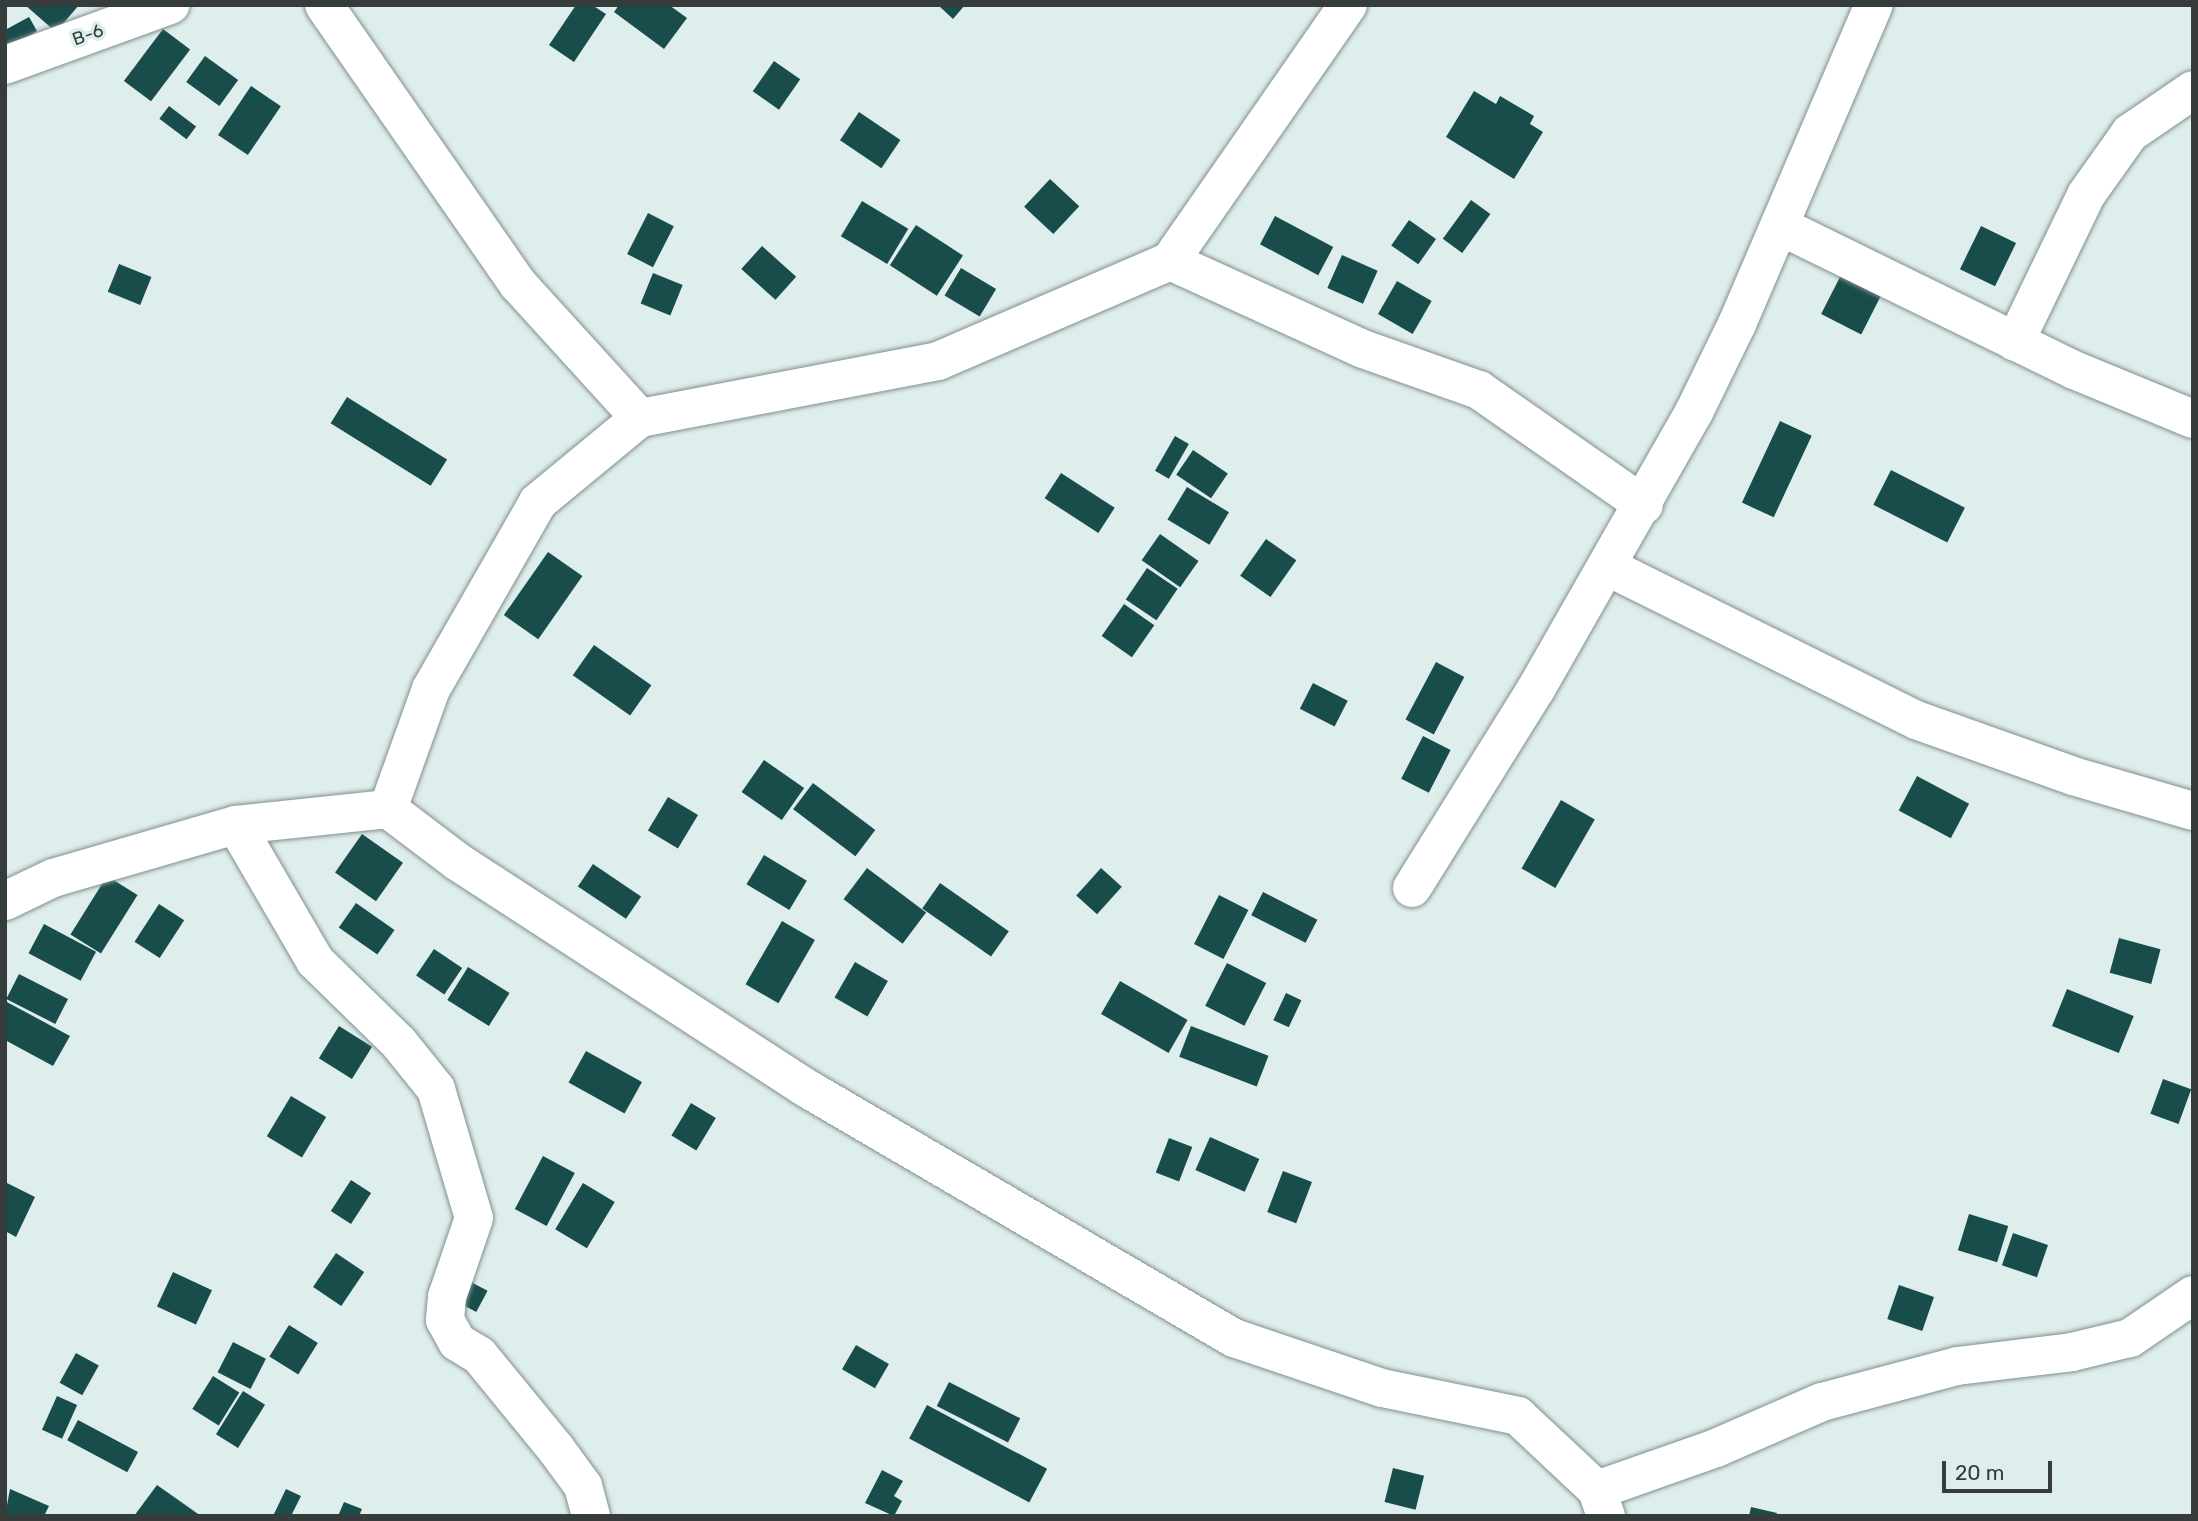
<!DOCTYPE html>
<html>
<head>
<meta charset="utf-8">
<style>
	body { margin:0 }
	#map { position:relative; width:2198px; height:1521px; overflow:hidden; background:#deeeed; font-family:Rubik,sans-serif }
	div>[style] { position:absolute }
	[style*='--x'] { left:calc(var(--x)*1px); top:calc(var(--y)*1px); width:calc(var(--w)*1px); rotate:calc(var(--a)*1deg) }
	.building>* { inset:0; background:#184d4c; transform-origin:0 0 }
	.roads { filter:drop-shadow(0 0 2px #818f8f) drop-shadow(0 0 2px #818f8f) }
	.minor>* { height:38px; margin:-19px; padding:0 19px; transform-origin:19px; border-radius:19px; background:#fff }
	span { translate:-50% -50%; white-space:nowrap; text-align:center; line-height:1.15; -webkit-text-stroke:7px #deeeed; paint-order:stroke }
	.street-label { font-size:18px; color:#363c3c }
	.frame { position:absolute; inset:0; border:7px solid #363c3c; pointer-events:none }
	.scale { position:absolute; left:1942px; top:1461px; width:110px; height:32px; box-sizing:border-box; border:4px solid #363c3c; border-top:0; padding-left:9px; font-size:21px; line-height:24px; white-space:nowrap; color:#363c3c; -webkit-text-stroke:5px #deeeed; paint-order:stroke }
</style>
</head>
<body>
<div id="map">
	<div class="building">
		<div style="clip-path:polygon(25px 5px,79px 5px,56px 32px)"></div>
		<div style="clip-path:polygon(576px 5px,592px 5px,606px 14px,574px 62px,549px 45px)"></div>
		<div style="clip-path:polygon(619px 5px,669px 5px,687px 18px,664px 49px,614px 12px)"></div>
		<div style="clip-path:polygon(938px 5px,965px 5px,953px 19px)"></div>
		<div style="clip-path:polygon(29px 17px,37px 31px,5px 50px,5px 30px)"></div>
		<div style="left:163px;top:29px;width:34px;height:65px;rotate:37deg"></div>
		<div style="left:205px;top:56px;width:41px;height:32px;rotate:36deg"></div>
		<div style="left:774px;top:61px;width:32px;height:37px;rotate:35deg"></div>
		<div style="left:251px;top:86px;width:36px;height:59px;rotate:34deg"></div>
		<div style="clip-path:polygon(1474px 91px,1496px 104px,1500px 96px,1534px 116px,1530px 124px,1543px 132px,1514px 179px,1446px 137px)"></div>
		<div style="left:169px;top:106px;width:34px;height:16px;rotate:37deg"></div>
		<div style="left:859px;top:112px;width:50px;height:34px;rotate:34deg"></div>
		<div style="left:1050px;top:179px;width:40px;height:38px;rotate:43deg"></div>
		<div style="left:1471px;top:200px;width:24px;height:48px;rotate:36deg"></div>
		<div style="left:862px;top:201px;width:54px;height:41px;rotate:31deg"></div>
		<div style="left:648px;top:213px;width:29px;height:46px;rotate:27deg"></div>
		<div style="left:1275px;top:216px;width:66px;height:32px;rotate:28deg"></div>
		<div style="left:1409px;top:220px;width:33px;height:31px;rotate:35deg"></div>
		<div style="left:916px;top:225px;width:56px;height:48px;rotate:33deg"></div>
		<div style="left:1981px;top:226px;width:39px;height:48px;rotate:26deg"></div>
		<div style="left:762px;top:246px;width:46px;height:31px;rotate:42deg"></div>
		<div style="left:1342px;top:255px;width:39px;height:36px;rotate:24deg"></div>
		<div style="left:119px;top:264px;width:35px;height:30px;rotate:22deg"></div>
		<div style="left:961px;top:268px;width:41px;height:32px;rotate:31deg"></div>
		<div style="left:653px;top:273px;width:32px;height:33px;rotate:22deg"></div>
		<div style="left:1842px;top:273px;width:45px;height:46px;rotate:27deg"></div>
		<div style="left:1397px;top:281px;width:40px;height:38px;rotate:30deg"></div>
		<div style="left:347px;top:397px;width:118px;height:31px;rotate:32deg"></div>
		<div style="left:1780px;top:421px;width:35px;height:90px;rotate:25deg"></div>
		<div style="left:1175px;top:436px;width:16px;height:40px;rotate:30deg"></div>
		<div style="left:1193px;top:450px;width:42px;height:30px;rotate:34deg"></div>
		<div style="left:1891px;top:470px;width:83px;height:39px;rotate:27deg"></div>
		<div style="left:1061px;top:473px;width:64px;height:30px;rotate:33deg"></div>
		<div style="left:1187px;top:487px;width:49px;height:38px;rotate:31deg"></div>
		<div style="left:1160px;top:534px;width:47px;height:32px;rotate:35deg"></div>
		<div style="left:1266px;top:539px;width:37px;height:45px;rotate:35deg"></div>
		<div style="left:548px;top:552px;width:42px;height:77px;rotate:35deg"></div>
		<div style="left:1147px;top:568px;width:37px;height:38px;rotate:34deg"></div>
		<div style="left:1124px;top:604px;width:37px;height:39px;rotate:35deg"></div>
		<div style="left:594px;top:645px;width:70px;height:37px;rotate:35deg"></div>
		<div style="left:1436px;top:662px;width:32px;height:65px;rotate:28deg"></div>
		<div style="left:1313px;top:683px;width:39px;height:29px;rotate:27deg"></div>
		<div style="left:1423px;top:736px;width:31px;height:48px;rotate:27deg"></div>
		<div style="left:764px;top:760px;width:49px;height:39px;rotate:35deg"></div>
		<div style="left:1917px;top:776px;width:59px;height:39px;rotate:28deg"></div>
		<div style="left:813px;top:783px;width:78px;height:33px;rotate:37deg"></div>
		<div style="left:668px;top:797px;width:35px;height:39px;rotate:31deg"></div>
		<div style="left:1561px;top:800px;width:39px;height:79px;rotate:30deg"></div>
		<div style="left:362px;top:834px;width:50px;height:47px;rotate:35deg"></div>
		<div style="left:764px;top:855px;width:50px;height:34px;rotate:31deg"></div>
		<div style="left:593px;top:864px;width:58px;height:27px;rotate:34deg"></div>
		<div style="left:867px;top:868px;width:74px;height:39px;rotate:37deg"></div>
		<div style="left:1101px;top:868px;width:28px;height:37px;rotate:42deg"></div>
		<div style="left:107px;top:876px;width:36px;height:69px;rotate:32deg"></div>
		<div style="left:940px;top:883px;width:84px;height:31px;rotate:35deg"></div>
		<div style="left:1263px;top:892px;width:61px;height:26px;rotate:27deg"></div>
		<div style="left:1219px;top:895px;width:33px;height:55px;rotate:27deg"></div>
		<div style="left:356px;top:903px;width:47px;height:30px;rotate:35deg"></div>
		<div style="left:159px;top:904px;width:30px;height:45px;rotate:33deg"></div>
		<div style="left:782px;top:921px;width:38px;height:73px;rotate:30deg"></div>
		<div style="left:44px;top:924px;width:59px;height:33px;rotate:28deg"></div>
		<div style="left:2119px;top:938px;width:43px;height:36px;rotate:15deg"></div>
		<div style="left:434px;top:949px;width:34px;height:32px;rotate:34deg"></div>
		<div style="left:855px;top:962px;width:38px;height:41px;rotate:30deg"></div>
		<div style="left:1227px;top:963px;width:44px;height:48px;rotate:27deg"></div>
		<div style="left:468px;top:967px;width:49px;height:39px;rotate:32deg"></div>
		<div style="left:19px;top:974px;width:55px;height:28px;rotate:27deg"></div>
		<div style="left:1120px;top:981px;width:78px;height:38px;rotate:30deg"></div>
		<div style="left:2067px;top:989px;width:72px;height:40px;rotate:22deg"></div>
		<div style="left:1286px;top:993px;width:17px;height:30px;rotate:25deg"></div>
		<div style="clip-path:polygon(5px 1001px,70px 1036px,53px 1066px,5px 1040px)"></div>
		<div style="left:339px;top:1026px;width:39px;height:38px;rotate:32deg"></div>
		<div style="left:1191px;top:1026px;width:83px;height:33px;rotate:21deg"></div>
		<div style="left:586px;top:1051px;width:64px;height:36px;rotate:29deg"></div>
		<div style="left:2163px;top:1079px;width:30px;height:37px;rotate:20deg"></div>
		<div style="left:291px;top:1096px;width:41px;height:47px;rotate:31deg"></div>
		<div style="left:691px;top:1103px;width:29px;height:38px;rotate:31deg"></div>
		<div style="left:1210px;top:1137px;width:54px;height:36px;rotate:24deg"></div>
		<div style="left:1169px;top:1138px;width:25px;height:37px;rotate:21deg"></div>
		<div style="left:543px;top:1156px;width:36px;height:60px;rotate:28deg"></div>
		<div style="left:1283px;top:1171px;width:31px;height:44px;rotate:21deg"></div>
		<div style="left:351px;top:1180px;width:24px;height:37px;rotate:33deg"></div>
		<div style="clip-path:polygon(5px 1182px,35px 1197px,16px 1237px,5px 1231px)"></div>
		<div style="left:583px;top:1183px;width:37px;height:54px;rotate:31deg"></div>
		<div style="left:1969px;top:1214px;width:41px;height:38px;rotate:17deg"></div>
		<div style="left:2013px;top:1233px;width:37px;height:34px;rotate:19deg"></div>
		<div style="left:336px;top:1253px;width:34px;height:41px;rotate:34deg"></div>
		<div style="left:173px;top:1272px;width:43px;height:38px;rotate:25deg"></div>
		<div style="left:469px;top:1281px;width:21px;height:24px;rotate:28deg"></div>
		<div style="left:1899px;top:1285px;width:37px;height:36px;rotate:19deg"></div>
		<div style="left:289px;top:1325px;width:34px;height:37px;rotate:32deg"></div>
		<div style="left:233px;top:1342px;width:37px;height:34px;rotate:27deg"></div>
		<div style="left:856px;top:1345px;width:38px;height:28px;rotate:30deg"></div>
		<div style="left:76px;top:1353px;width:26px;height:34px;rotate:29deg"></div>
		<div style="left:213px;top:1376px;width:31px;height:39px;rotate:32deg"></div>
		<div style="left:949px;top:1382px;width:80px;height:27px;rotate:27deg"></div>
		<div style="left:243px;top:1391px;width:26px;height:51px;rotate:32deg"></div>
		<div style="left:57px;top:1396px;width:22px;height:37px;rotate:24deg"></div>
		<div style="left:927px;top:1405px;width:136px;height:38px;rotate:28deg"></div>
		<div style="left:78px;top:1420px;width:68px;height:23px;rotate:28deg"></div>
		<div style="left:1393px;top:1468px;width:32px;height:35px;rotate:14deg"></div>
		<div style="clip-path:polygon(882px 1470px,903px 1481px,894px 1496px,902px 1501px,894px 1516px,865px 1503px)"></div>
		<div style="clip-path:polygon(157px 1485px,201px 1516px,134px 1516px)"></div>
		<div style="clip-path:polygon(10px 1489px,49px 1506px,44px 1516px,5px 1516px)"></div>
		<div style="clip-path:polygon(286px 1489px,301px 1496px,291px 1516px,273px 1516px)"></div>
		<div style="clip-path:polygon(344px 1502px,362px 1509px,359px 1516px,338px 1516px)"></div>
		<div style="clip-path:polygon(1751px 1507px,1777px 1513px,1776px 1516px,1749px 1516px)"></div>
	</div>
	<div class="roads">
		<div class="minor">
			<div style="--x:324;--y:5;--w:340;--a:55.2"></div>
			<div style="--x:518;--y:284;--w:181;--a:47.7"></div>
			<div style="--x:5;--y:65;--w:176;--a:-20"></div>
			<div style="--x:1780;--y:226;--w:327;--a:26.1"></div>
			<div style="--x:2074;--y:370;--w:129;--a:22.4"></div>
			<div style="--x:1170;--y:261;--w:312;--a:-55.2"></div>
			<div style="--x:2015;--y:342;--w:163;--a:-64.2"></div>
			<div style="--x:2086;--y:195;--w:76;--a:-54.6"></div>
			<div style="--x:2130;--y:133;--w:76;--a:-34.3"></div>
			<div style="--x:1608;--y:567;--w:344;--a:26.4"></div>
			<div style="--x:1916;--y:720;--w:167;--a:19.6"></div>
			<div style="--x:2073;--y:776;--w:125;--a:16.3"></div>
			<div style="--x:388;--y:809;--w:127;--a:-70.3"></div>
			<div style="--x:431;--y:689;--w:215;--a:-60.2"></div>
			<div style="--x:538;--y:502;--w:132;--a:-39.5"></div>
			<div style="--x:640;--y:418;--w:303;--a:-10.8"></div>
			<div style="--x:938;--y:361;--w:253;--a:-23.3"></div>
			<div style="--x:1170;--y:261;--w:212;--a:24.5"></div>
			<div style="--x:1363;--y:349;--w:123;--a:19.5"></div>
			<div style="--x:1479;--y:390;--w:201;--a:34.9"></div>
			<div style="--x:236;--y:825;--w:157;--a:59.8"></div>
			<div style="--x:315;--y:961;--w:117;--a:44.3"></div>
			<div style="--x:399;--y:1043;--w:59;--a:51.2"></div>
			<div style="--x:436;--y:1089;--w:134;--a:73.6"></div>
			<div style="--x:474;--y:1218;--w:83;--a:108.9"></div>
			<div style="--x:447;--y:1297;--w:23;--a:95"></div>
			<div style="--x:445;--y:1320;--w:25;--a:61"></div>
			<div style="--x:457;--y:1342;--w:26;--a:31"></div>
			<div style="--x:479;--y:1355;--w:122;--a:50.7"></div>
			<div style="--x:556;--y:1449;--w:46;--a:53.9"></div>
			<div style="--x:583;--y:1486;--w:31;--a:75"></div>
			<div style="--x:1412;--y:888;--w:234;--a:-58.1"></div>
			<div style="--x:1536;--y:689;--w:319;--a:-60.3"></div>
			<div style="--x:1694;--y:412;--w:98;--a:-64"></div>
			<div style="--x:1737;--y:324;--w:347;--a:-66.8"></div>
			<div style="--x:5;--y:901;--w:53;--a:-25.6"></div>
			<div style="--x:53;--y:878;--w:191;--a:-16.2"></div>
			<div style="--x:236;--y:825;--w:153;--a:-6"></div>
			<div style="--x:388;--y:809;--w:88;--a:37.1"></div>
			<div style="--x:458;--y:862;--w:415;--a:33"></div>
			<div style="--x:806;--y:1088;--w:496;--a:30.3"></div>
			<div style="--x:1234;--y:1338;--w:156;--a:18.7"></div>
			<div style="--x:1382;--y:1388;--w:139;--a:11.6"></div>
			<div style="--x:1518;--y:1416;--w:108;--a:43.1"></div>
			<div style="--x:1597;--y:1490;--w:28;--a:71"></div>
			<div style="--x:1597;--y:1490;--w:126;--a:-19.4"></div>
			<div style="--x:1716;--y:1448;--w:116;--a:-23.5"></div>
			<div style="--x:1822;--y:1402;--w:140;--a:-14.9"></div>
			<div style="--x:1957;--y:1366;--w:116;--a:-6.9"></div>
			<div style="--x:2072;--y:1352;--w:60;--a:-13.6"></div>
			<div style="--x:2130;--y:1338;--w:76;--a:-34.3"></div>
		</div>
	</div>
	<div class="street-label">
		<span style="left:88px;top:35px;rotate:-20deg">B-6</span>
	</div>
	<div class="frame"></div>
	<div class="scale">20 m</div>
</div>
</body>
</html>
